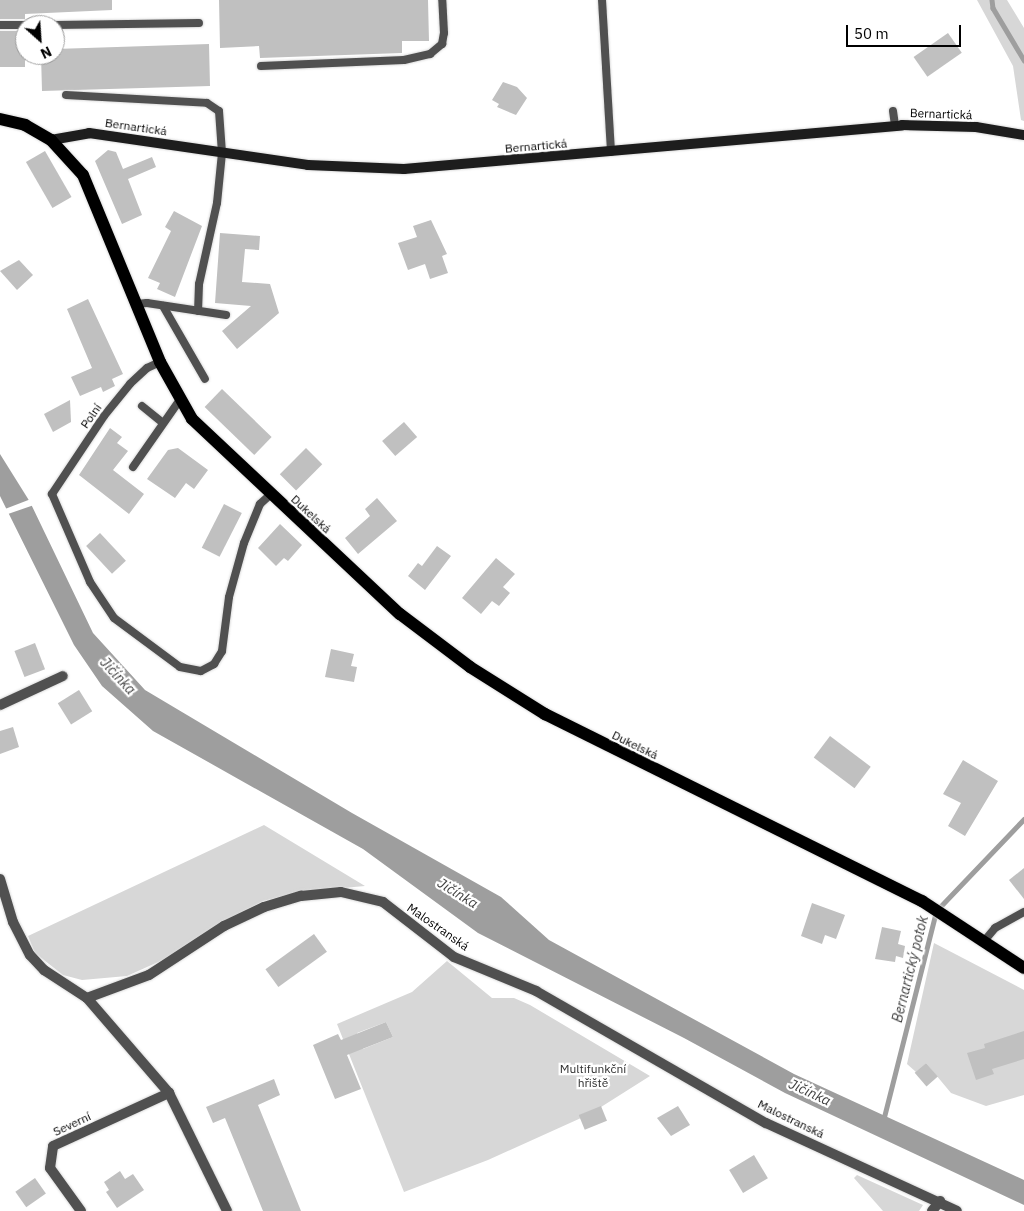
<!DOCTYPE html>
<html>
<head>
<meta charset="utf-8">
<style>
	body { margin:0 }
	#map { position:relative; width:1024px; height:1211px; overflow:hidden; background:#fff; font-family:"IBM Plex Sans",sans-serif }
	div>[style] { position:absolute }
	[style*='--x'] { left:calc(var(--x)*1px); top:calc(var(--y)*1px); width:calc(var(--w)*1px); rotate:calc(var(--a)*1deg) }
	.green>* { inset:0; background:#d7d7d7 }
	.water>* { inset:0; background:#9e9e9e }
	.pier>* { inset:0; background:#fff }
	.stream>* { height:4.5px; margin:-2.25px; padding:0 2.25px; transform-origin:2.25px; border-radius:2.25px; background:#9e9e9e }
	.building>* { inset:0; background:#c0c0c0; transform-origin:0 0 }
	.roads { filter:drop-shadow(0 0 1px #dbdbdb) drop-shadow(0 0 1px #dbdbdb) }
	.lane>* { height:8px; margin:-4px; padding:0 4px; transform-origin:4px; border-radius:4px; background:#505050 }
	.street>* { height:10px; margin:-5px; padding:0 5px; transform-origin:5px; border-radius:5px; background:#505050 }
	.secondary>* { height:10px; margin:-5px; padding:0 5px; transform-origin:5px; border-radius:5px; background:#1d1d1d }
	.primary>* { height:12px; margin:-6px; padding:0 6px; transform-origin:6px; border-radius:6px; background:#000 }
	span { translate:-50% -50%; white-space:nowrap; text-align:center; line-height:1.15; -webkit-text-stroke:4.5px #fff; paint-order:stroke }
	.street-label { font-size:12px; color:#000 }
	.park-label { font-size:12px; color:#2e2e2e }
	.water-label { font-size:14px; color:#3f3f3f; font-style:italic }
	.north { position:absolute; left:15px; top:15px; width:50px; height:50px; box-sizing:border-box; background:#fff; border:1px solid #999; border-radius:50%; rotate:154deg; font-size:14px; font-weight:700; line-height:20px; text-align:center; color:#000 }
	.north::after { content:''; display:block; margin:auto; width:18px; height:22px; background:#000; clip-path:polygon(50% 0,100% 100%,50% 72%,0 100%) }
	.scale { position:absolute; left:846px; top:25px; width:115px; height:22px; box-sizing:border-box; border:2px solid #000; border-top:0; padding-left:6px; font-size:15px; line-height:18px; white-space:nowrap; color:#000; -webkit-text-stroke:4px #fff; paint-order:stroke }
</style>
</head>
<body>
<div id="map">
	<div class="green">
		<div style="clip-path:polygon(977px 0,1007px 0,1024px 28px,1024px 121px,1021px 120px,1013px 66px)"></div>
		<div style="clip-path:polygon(264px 825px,365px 886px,299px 892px,263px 901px,222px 922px,167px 958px,127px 976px,82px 980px,63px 975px,35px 953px,28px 936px)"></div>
		<div style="clip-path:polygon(934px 943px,1024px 990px,1024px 1095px,986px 1106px,951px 1093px,926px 1063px,916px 1072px,907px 1064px)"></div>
		<div style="clip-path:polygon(evenodd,447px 961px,492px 998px,514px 998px,530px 1005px,650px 1076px,601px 1107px,580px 1115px,581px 1118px,488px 1160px,404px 1192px,337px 1024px,412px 992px,447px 961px,386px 1022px,393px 1037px,363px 1049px,357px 1033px,386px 1022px)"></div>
		<div style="clip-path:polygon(857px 1175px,923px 1205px,919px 1211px,883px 1211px,854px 1178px)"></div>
	</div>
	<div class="water">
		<div style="clip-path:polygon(0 454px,30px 502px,93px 633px,145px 690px,352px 813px,501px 897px,549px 940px,794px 1074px,1024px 1180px,1024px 1205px,785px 1093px,684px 1038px,478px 933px,363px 849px,153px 731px,102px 686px,74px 645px,0 496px)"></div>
	</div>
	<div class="pier">
		<div style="clip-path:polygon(31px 499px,34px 505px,8px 514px,5px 509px)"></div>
	</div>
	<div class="stream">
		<div style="--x:992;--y:0;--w:8;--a:83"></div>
		<div style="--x:993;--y:8;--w:61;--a:59.2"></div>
		<div style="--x:883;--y:1121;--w:217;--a:-75.8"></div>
		<div style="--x:936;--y:911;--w:127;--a:-46.3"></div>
	</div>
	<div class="building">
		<div style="clip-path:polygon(0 0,112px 0,112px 10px,25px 14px,25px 19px,0 19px)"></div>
		<div style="clip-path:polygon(219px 0,428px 0,429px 41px,402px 41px,402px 53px,260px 58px,259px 46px,220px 48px)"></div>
		<div style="left:0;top:31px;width:25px;height:36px"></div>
		<div style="left:948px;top:33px;width:24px;height:42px;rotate:55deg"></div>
		<div style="clip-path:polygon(209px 44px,210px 86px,42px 91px,41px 55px,55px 55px,55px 49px)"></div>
		<div style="clip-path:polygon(503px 82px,517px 87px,527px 98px,516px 115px,497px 107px,499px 104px,492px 100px)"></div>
		<div style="clip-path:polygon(108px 150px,116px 152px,123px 169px,152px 157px,156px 167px,128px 179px,142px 215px,122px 224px,95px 161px)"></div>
		<div style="left:45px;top:151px;width:53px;height:22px;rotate:60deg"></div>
		<div style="clip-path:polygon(174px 211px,202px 226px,175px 297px,157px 289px,160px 283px,148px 278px,171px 231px,165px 227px)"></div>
		<div style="clip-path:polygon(431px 220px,447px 254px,442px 256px,448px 273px,430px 279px,425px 264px,408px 270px,398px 243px,417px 237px,413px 226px)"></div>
		<div style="clip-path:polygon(220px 233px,260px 236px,259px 250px,245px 249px,242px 282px,270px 284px,279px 313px,237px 349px,222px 331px,251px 306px,215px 303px)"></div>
		<div style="clip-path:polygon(19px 260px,33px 275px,17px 290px,0 271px)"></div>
		<div style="clip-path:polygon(88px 299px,123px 374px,112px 379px,115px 386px,103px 392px,101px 387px,80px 396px,71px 377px,92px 368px,67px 309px)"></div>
		<div style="left:222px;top:389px;width:69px;height:25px;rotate:44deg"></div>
		<div style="clip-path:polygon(70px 400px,71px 422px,53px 432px,44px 414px)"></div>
		<div style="left:404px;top:422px;width:20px;height:29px;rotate:49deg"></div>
		<div style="clip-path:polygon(110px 428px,122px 437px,117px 443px,128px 451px,113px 470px,144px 494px,129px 514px,79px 475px)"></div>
		<div style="clip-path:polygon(178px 448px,208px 470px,194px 489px,186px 483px,175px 498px,147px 479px,168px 450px)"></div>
		<div style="left:306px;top:448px;width:23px;height:37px;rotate:45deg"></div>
		<div style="clip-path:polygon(377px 498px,397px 521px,358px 554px,345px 538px,370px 516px,365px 509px)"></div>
		<div style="left:224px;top:504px;width:20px;height:49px;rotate:27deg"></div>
		<div style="clip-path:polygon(280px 524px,302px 545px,288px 561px,284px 558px,276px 566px,258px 548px)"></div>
		<div style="left:100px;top:533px;width:38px;height:19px;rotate:47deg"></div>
		<div style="clip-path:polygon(437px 546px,451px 556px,425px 590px,408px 576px,418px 563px,422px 566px)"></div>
		<div style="clip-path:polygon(496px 558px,515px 574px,503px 587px,510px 593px,499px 606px,492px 601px,481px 614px,462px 598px)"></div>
		<div style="left:35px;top:643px;width:28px;height:22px;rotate:69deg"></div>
		<div style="clip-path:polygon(331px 649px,354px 654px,351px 666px,357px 667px,354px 682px,325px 677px)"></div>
		<div style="left:79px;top:690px;width:25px;height:25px;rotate:58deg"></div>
		<div style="clip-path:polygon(13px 727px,19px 747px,0 754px,0 731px)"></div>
		<div style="left:830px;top:736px;width:51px;height:27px;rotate:37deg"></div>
		<div style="clip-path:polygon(963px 760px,998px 781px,965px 836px,948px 826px,961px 803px,943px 794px)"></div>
		<div style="clip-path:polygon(1024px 868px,1024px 899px,1009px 880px)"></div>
		<div style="clip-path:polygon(812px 903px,845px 915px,836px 939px,825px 935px,822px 944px,801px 936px)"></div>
		<div style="clip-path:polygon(882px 927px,901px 931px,898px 944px,905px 946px,903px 958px,896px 956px,895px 962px,875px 959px)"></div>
		<div style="left:314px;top:934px;width:22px;height:60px;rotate:54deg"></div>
		<div style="clip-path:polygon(386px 1022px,393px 1037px,347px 1055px,361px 1089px,335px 1099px,313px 1045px,338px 1034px,341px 1040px)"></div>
		<div style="clip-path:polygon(1024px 1031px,1024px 1059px,992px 1069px,994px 1074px,976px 1080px,967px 1053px,985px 1048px,984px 1044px)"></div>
		<div style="left:926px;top:1063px;width:18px;height:15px;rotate:49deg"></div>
		<div style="clip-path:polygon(274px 1079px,280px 1095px,258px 1105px,301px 1211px,263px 1211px,225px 1118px,213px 1123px,206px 1107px)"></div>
		<div style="left:601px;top:1106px;width:16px;height:24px;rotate:68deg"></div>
		<div style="clip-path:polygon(678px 1106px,690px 1125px,671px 1136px,657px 1118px)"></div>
		<div style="left:754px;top:1155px;width:27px;height:29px;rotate:59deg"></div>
		<div style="clip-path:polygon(120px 1171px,125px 1179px,133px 1174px,144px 1190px,117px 1208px,106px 1192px,109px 1190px,104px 1182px)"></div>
		<div style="left:35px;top:1178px;width:19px;height:24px;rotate:55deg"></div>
	</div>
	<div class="roads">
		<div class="lane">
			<div style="--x:602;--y:0;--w:152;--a:86.6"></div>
			<div style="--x:0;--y:25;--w:25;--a:0"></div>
			<div style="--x:55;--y:25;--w:144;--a:-0.8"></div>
			<div style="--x:261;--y:66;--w:143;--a:-2.4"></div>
			<div style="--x:404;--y:60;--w:27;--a:-13"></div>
			<div style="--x:430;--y:54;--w:16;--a:-40"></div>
			<div style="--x:442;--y:44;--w:11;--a:-80"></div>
			<div style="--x:444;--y:33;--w:33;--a:-93"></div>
			<div style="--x:66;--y:95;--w:141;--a:3.2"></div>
			<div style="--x:207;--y:103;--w:14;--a:34"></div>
			<div style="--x:219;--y:111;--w:42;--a:85.9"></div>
			<div style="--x:222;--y:153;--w:50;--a:95.7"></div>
			<div style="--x:217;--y:203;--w:83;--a:102.5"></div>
			<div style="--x:199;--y:284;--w:27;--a:92"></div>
			<div style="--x:893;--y:111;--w:15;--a:82"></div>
			<div style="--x:136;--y:304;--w:11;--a:-5"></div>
			<div style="--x:147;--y:303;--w:80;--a:8.6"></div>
			<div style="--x:163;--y:306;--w:84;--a:60.1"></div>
			<div style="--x:160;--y:362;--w:14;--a:155"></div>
			<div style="--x:147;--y:368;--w:23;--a:137"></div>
			<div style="--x:130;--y:384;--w:41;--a:129.1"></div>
			<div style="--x:104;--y:416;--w:94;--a:123.7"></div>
			<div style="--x:52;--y:494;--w:96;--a:66.6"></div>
			<div style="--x:90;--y:582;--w:43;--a:56.3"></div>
			<div style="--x:114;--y:618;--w:82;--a:36.6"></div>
			<div style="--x:180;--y:667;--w:21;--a:11"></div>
			<div style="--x:201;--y:671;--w:15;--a:-28"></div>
			<div style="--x:214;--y:664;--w:15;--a:-58"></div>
			<div style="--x:222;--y:651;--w:54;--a:-82.6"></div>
			<div style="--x:229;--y:597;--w:56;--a:-74.5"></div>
			<div style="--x:244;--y:543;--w:42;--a:-67.7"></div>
			<div style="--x:260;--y:504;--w:13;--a:-42"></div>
			<div style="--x:142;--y:406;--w:26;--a:39"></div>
			<div style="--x:133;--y:467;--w:80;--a:-55.1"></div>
			<div style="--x:985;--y:940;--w:16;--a:-50"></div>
			<div style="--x:995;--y:928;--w:33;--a:-29"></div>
		</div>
		<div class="street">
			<div style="--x:0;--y:705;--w:69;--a:-24.7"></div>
			<div style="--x:0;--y:879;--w:45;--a:73.2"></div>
			<div style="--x:13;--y:922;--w:37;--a:63"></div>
			<div style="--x:30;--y:955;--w:21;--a:47"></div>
			<div style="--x:44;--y:970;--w:51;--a:33.1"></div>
			<div style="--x:87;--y:998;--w:125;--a:49.2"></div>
			<div style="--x:169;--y:1093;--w:131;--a:63.8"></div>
			<div style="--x:87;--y:998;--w:66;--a:-20.4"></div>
			<div style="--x:149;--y:975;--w:90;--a:-33.2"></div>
			<div style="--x:224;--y:926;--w:44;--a:-25.4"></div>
			<div style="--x:264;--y:907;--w:39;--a:-17"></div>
			<div style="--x:301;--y:896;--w:40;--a:-5.7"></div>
			<div style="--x:341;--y:892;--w:43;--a:13.4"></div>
			<div style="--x:383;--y:902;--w:90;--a:37.8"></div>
			<div style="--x:454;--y:957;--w:89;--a:22.5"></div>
			<div style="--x:536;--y:991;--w:265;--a:29.9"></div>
			<div style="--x:766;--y:1123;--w:210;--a:24.7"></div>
			<div style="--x:81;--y:1211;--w:53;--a:-125.8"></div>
			<div style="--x:50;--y:1168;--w:22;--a:-82"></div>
			<div style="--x:53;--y:1146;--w:128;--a:-24.6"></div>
			<div style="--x:932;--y:1211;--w:13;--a:-51"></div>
		</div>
		<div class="secondary">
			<div style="--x:51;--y:140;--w:39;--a:-10"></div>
			<div style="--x:89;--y:133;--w:221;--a:8.3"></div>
			<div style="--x:308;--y:165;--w:96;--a:2.4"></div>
			<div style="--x:404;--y:169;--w:500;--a:-5"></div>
			<div style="--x:902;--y:125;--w:74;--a:1.5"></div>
			<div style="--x:976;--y:127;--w:49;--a:9.5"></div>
		</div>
		<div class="primary">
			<div style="--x:0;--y:119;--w:26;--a:13"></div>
			<div style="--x:25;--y:125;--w:30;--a:30"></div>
			<div style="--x:51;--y:140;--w:47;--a:47.6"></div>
			<div style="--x:83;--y:175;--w:202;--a:67.6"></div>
			<div style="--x:160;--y:362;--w:65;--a:60.7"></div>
			<div style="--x:192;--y:419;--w:285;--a:43.2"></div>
			<div style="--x:400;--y:614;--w:88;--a:37.1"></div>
			<div style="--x:470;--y:667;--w:89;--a:32.1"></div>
			<div style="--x:545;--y:714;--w:421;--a:26.4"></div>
			<div style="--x:922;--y:901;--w:122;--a:33.3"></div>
		</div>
	</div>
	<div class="street-label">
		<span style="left:941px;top:114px;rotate:2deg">Bernartická</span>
		<span style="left:136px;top:127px;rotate:8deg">Bernartická</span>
		<span style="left:536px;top:146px;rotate:-5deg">Bernartická</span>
		<span style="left:91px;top:416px;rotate:-55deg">Polní</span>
		<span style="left:311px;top:514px;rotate:43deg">Dukelská</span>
		<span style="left:635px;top:745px;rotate:26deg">Dukelská</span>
		<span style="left:438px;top:927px;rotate:35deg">Malostranská</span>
		<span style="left:791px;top:1119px;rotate:26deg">Malostranská</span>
		<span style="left:72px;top:1124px;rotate:-25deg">Severní</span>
	</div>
	<div class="park-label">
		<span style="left:593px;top:1076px">Multifunkční<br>hřiště</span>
	</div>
	<div class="water-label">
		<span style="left:118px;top:676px;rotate:47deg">Jičínka</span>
		<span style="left:458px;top:893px;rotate:32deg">Jičínka</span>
		<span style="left:910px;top:969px;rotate:-76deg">Bernartický potok</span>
		<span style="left:810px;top:1092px;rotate:25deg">Jičínka</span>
	</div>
	<div class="north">N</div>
	<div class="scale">50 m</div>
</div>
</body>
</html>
